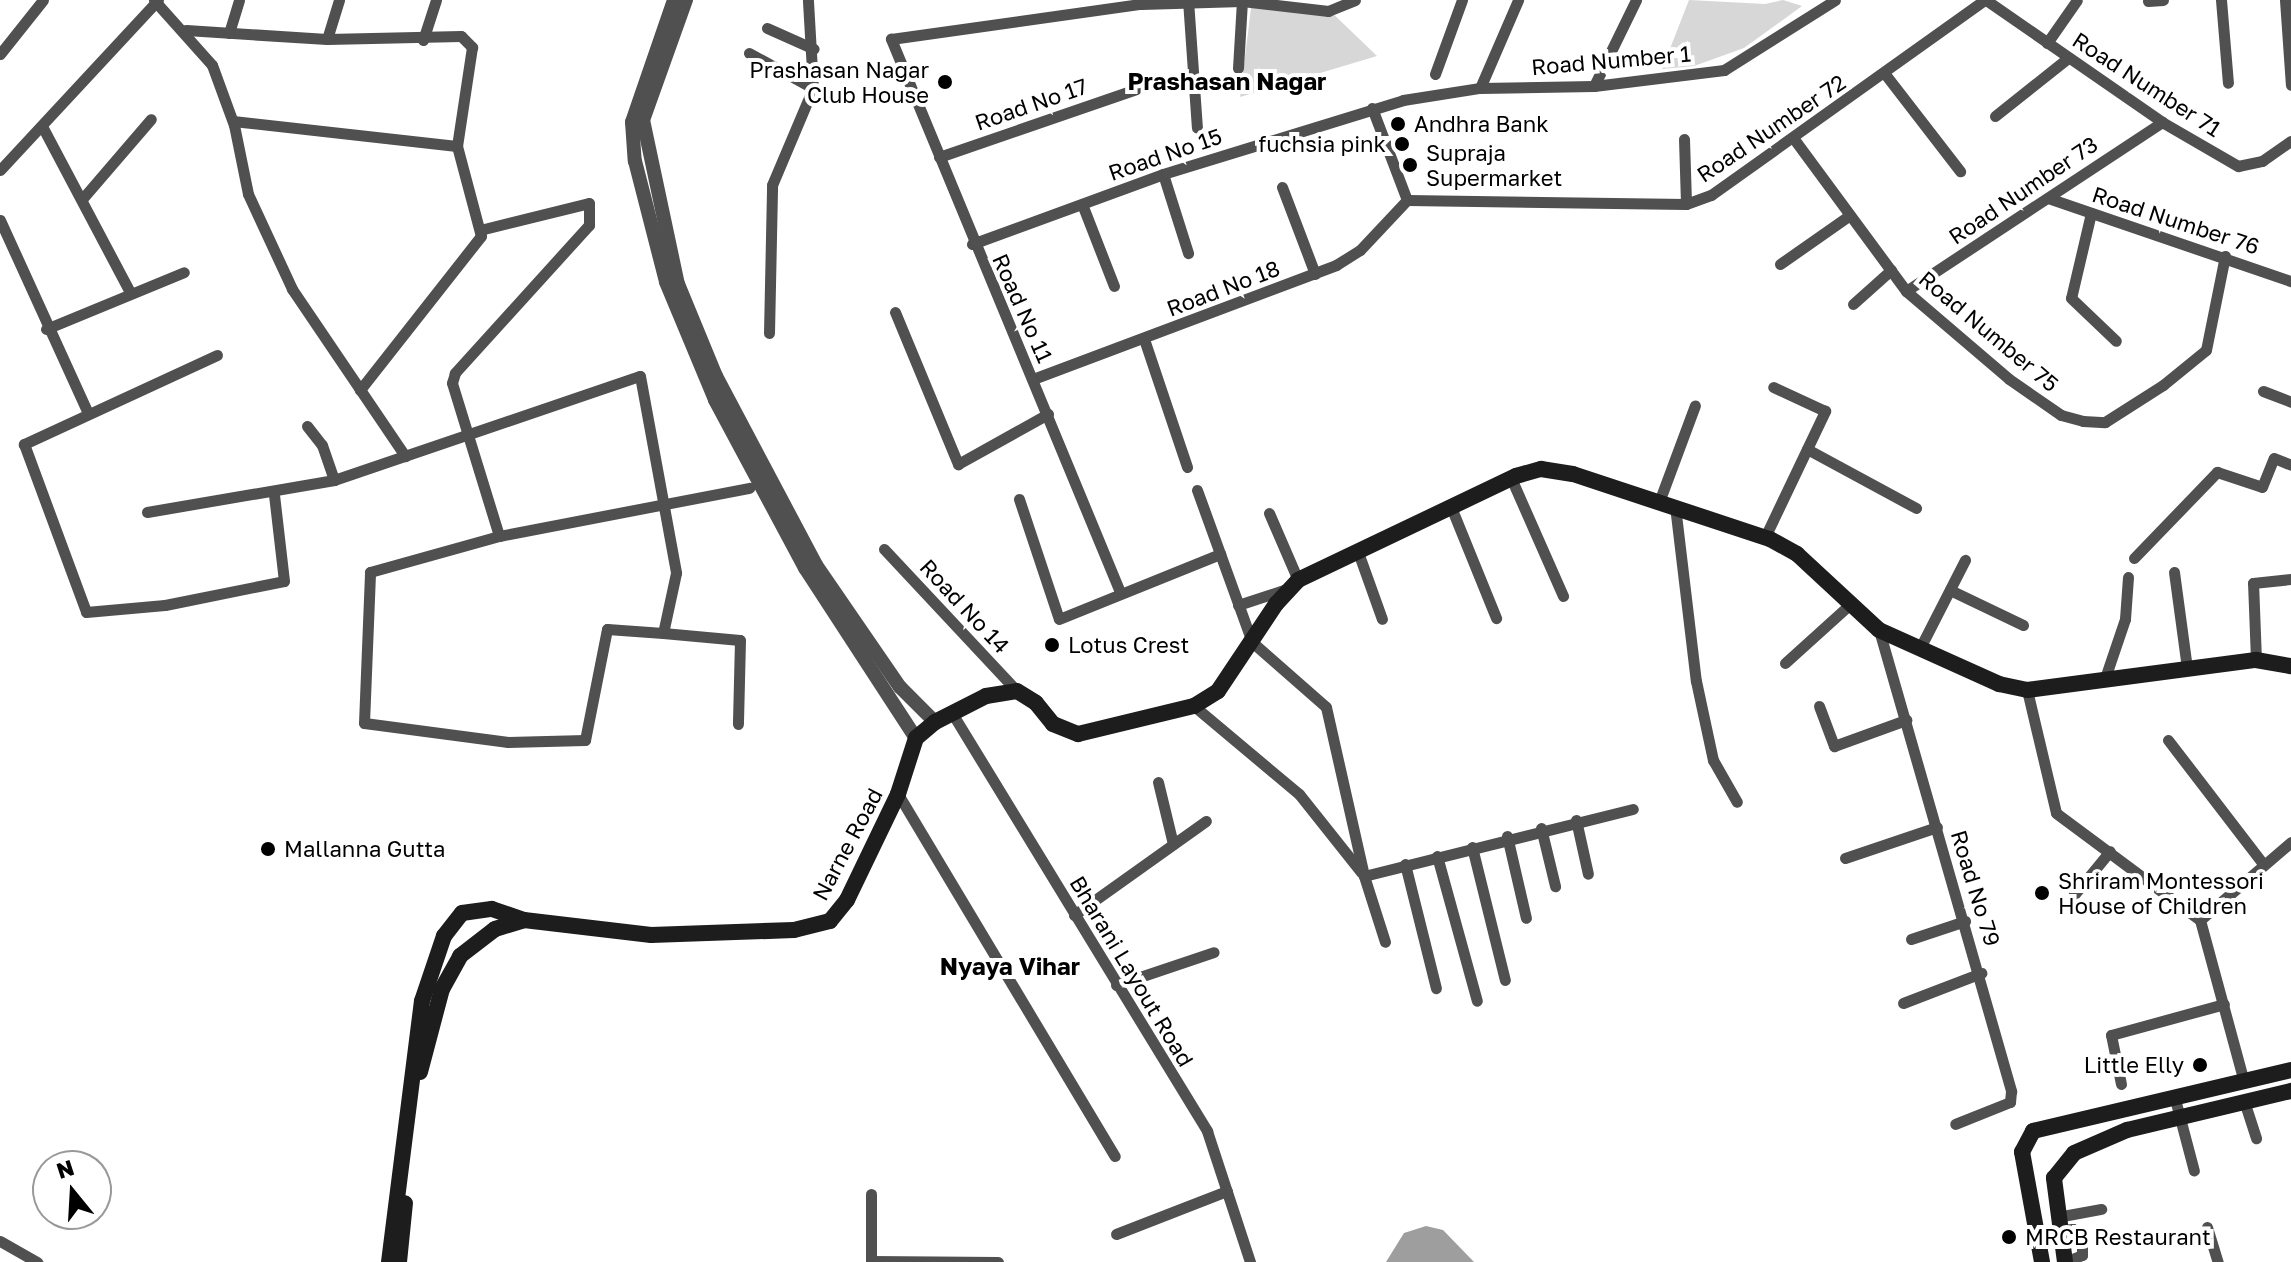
<!DOCTYPE html>
<html>
<head>
<meta charset="utf-8">
<style>
	body { margin:0 }
	#map { position:relative; width:2291px; height:1262px; overflow:hidden; background:#fff; font-family:"Golos Text",sans-serif }
	div>[style] { position:absolute }
	[style*='--x'] { left:calc(var(--x)*1px); top:calc(var(--y)*1px); width:calc(var(--w)*1px); rotate:calc(var(--a)*1deg) }
	.green>* { inset:0; background:#d7d7d7 }
	.water>* { inset:0; background:#9e9e9e }
	.minor>* { height:11px; margin:-5.5px; padding:0 5.5px; transform-origin:5.5px; border-radius:5.5px; background:#505050 }
	.tertiary>* { height:14px; margin:-7px; padding:0 7px; transform-origin:7px; border-radius:7px; background:#505050 }
	.secondary>* { height:16px; margin:-8px; padding:0 8px; transform-origin:8px; border-radius:8px; background:#1d1d1d }
	.dots>* { width:22px; height:22px; translate:-50% -50%; box-sizing:border-box; border:4px solid #fff; border-radius:50% }
	span { translate:-50% -50%; white-space:nowrap; text-align:center; line-height:1.15; -webkit-text-stroke:8px #fff; paint-order:stroke }
	.street-label { font-size:22px; color:#000 }
	.poi-label { font-size:22px; color:#000 }
	.right { translate:-100% -50%; text-align:right }
	.left { translate:0 -50%; text-align:left }
	.neighbourhood-label { font-size:24px; color:#000; font-weight:700 }
	.north { position:absolute; left:32px; top:1150px; width:80px; height:80px; box-sizing:border-box; background:#fff; border:2px solid #999; border-radius:50%; rotate:342deg; font-size:22px; font-weight:700; line-height:32px; text-align:center; color:#000 }
	.north::after { content:''; display:block; margin:auto; width:28px; height:36px; background:#000; clip-path:polygon(50% 0,100% 100%,50% 72%,0 100%) }
</style>
</head>
<body>
<div id="map">
	<div class="green">
		<div style="clip-path:polygon(1252px 0,1326px 7px,1377px 56px,1240px 97px)"></div>
		<div style="clip-path:polygon(1689px 0,1765px 4px,1783px 0,1802px 6px,1744px 48px,1694px 66px,1662px 69px)"></div>
	</div>
	<div class="water">
		<div style="clip-path:polygon(1426px 1226px,1443px 1230px,1474px 1262px,1386px 1262px,1404px 1233px)"></div>
	</div>
	<div class="minor">
		<div style="--x:154;--y:0;--w:87;--a:48.3"></div>
		<div style="--x:212;--y:65;--w:64;--a:69.9"></div>
		<div style="--x:234;--y:125;--w:70;--a:78.5"></div>
		<div style="--x:248;--y:194;--w:105;--a:65.1"></div>
		<div style="--x:292;--y:289;--w:202;--a:55.9"></div>
		<div style="--x:1188;--y:0;--w:128;--a:86"></div>
		<div style="--x:1986;--y:0;--w:214;--a:34.7"></div>
		<div style="--x:2162;--y:122;--w:88;--a:30.1"></div>
		<div style="--x:2238;--y:166;--w:25;--a:-12"></div>
		<div style="--x:2262;--y:161;--w:35;--a:-35"></div>
		<div style="--x:2221;--y:0;--w:83;--a:85.2"></div>
		<div style="--x:2285;--y:0;--w:85;--a:86"></div>
		<div style="--x:2148;--y:1;--w:15;--a:-4"></div>
		<div style="--x:767;--y:28;--w:51;--a:24.1"></div>
		<div style="--x:186;--y:30;--w:141;--a:3.7"></div>
		<div style="--x:327;--y:39;--w:134;--a:-1.3"></div>
		<div style="--x:461;--y:36;--w:16;--a:45"></div>
		<div style="--x:472;--y:47;--w:100;--a:98.6"></div>
		<div style="--x:457;--y:146;--w:93;--a:75.1"></div>
		<div style="--x:481;--y:236;--w:196;--a:128.2"></div>
		<div style="--x:229;--y:33;--w:34;--a:-73"></div>
		<div style="--x:327;--y:39;--w:41;--a:-72.9"></div>
		<div style="--x:423;--y:40;--w:42;--a:-72"></div>
		<div style="--x:2047;--y:43;--w:52;--a:-55.1"></div>
		<div style="--x:749;--y:53;--w:73;--a:28.7"></div>
		<div style="--x:0;--y:54;--w:69;--a:-51.5"></div>
		<div style="--x:1238;--y:68;--w:67;--a:-86.6"></div>
		<div style="--x:1435;--y:74;--w:79;--a:-70"></div>
		<div style="--x:1885;--y:74;--w:123;--a:52.3"></div>
		<div style="--x:1594;--y:86;--w:96;--a:-64"></div>
		<div style="--x:1480;--y:88;--w:96;--a:-66.6"></div>
		<div style="--x:1372;--y:108;--w:98;--a:69.2"></div>
		<div style="--x:1995;--y:116;--w:93;--a:-38.5"></div>
		<div style="--x:233;--y:121;--w:225;--a:6.4"></div>
		<div style="--x:42;--y:126;--w:188;--a:62.1"></div>
		<div style="--x:1684;--y:139;--w:65;--a:88.2"></div>
		<div style="--x:1794;--y:139;--w:189;--a:53.6"></div>
		<div style="--x:1906;--y:291;--w:135;--a:40.5"></div>
		<div style="--x:2009;--y:379;--w:63;--a:34.7"></div>
		<div style="--x:2061;--y:415;--w:23;--a:15"></div>
		<div style="--x:2083;--y:421;--w:22;--a:3"></div>
		<div style="--x:2105;--y:422;--w:69;--a:-32.5"></div>
		<div style="--x:2163;--y:385;--w:55;--a:-39.1"></div>
		<div style="--x:2206;--y:350;--w:96;--a:-78.6"></div>
		<div style="--x:939;--y:157;--w:208;--a:-19"></div>
		<div style="--x:0;--y:170;--w:232;--a:-47.1"></div>
		<div style="--x:1163;--y:174;--w:83;--a:72.4"></div>
		<div style="--x:1282;--y:187;--w:93;--a:69.2"></div>
		<div style="--x:83;--y:198;--w:104;--a:-49.3"></div>
		<div style="--x:2048;--y:198;--w:257;--a:18.9"></div>
		<div style="--x:1407;--y:200;--w:279;--a:0.8"></div>
		<div style="--x:1686;--y:204;--w:27;--a:-20"></div>
		<div style="--x:1711;--y:195;--w:335;--a:-35.5"></div>
		<div style="--x:1082;--y:204;--w:88;--a:68.7"></div>
		<div style="--x:2091;--y:213;--w:87;--a:103.2"></div>
		<div style="--x:2071;--y:298;--w:62;--a:43.7"></div>
		<div style="--x:0;--y:220;--w:212;--a:65.5"></div>
		<div style="--x:480;--y:230;--w:112;--a:-13.9"></div>
		<div style="--x:589;--y:203;--w:22;--a:90"></div>
		<div style="--x:589;--y:225;--w:200;--a:132.2"></div>
		<div style="--x:455;--y:373;--w:10;--a:107"></div>
		<div style="--x:452;--y:383;--w:160;--a:72.9"></div>
		<div style="--x:972;--y:244;--w:203;--a:-20.1"></div>
		<div style="--x:1163;--y:174;--w:251;--a:-17.1"></div>
		<div style="--x:1403;--y:100;--w:78;--a:-8.9"></div>
		<div style="--x:1480;--y:88;--w:114;--a:-1"></div>
		<div style="--x:1594;--y:86;--w:131;--a:-7"></div>
		<div style="--x:1724;--y:70;--w:131;--a:-32.2"></div>
		<div style="--x:1780;--y:264;--w:85;--a:-35"></div>
		<div style="--x:1906;--y:291;--w:307;--a:-33.4"></div>
		<div style="--x:1853;--y:304;--w:51;--a:-41.8"></div>
		<div style="--x:895;--y:312;--w:165;--a:67.5"></div>
		<div style="--x:958;--y:464;--w:103;--a:-29.1"></div>
		<div style="--x:46;--y:329;--w:149;--a:-22.4"></div>
		<div style="--x:769;--y:333;--w:148;--a:-88.8"></div>
		<div style="--x:772;--y:185;--w:105;--a:-67.1"></div>
		<div style="--x:813;--y:88;--w:88;--a:-93.3"></div>
		<div style="--x:1144;--y:339;--w:135;--a:71.4"></div>
		<div style="--x:217;--y:355;--w:213;--a:155.2"></div>
		<div style="--x:24;--y:444;--w:179;--a:69.7"></div>
		<div style="--x:86;--y:612;--w:79;--a:-5.1"></div>
		<div style="--x:165;--y:605;--w:121;--a:-11.4"></div>
		<div style="--x:284;--y:581;--w:88;--a:-96.6"></div>
		<div style="--x:1033;--y:379;--w:324;--a:-20.6"></div>
		<div style="--x:1336;--y:265;--w:28;--a:-32"></div>
		<div style="--x:1360;--y:250;--w:69;--a:-46.8"></div>
		<div style="--x:2263;--y:391;--w:30;--a:21"></div>
		<div style="--x:307;--y:426;--w:24;--a:52"></div>
		<div style="--x:322;--y:445;--w:37;--a:71"></div>
		<div style="--x:1807;--y:449;--w:124;--a:28.4"></div>
		<div style="--x:1511;--y:478;--w:129;--a:66.2"></div>
		<div style="--x:1197;--y:490;--w:162;--a:70.1"></div>
		<div style="--x:1252;--y:642;--w:98;--a:41.3"></div>
		<div style="--x:1326;--y:707;--w:173;--a:77.3"></div>
		<div style="--x:1364;--y:876;--w:69;--a:72.3"></div>
		<div style="--x:1019;--y:499;--w:126;--a:71.6"></div>
		<div style="--x:1059;--y:619;--w:174;--a:-22"></div>
		<div style="--x:1659;--y:502;--w:103;--a:-69.6"></div>
		<div style="--x:1675;--y:506;--w:176;--a:83.2"></div>
		<div style="--x:1696;--y:681;--w:81;--a:77.9"></div>
		<div style="--x:1713;--y:760;--w:48;--a:60.3"></div>
		<div style="--x:1451;--y:507;--w:120;--a:67.9"></div>
		<div style="--x:147;--y:512;--w:190;--a:-9.7"></div>
		<div style="--x:334;--y:480;--w:323;--a:-18.8"></div>
		<div style="--x:640;--y:376;--w:200;--a:79.6"></div>
		<div style="--x:676;--y:573;--w:61;--a:102.2"></div>
		<div style="--x:663;--y:633;--w:77;--a:5.2"></div>
		<div style="--x:740;--y:640;--w:84;--a:91.4"></div>
		<div style="--x:1269;--y:513;--w:73;--a:66.6"></div>
		<div style="--x:1765;--y:537;--w:140;--a:-64.5"></div>
		<div style="--x:1825;--y:411;--w:57;--a:-155.2"></div>
		<div style="--x:884;--y:549;--w:195;--a:46.9"></div>
		<div style="--x:1358;--y:552;--w:71;--a:70.3"></div>
		<div style="--x:2134;--y:558;--w:120;--a:-46"></div>
		<div style="--x:2217;--y:472;--w:47;--a:18.4"></div>
		<div style="--x:2262;--y:487;--w:31;--a:-68"></div>
		<div style="--x:2274;--y:458;--w:18;--a:22"></div>
		<div style="--x:2174;--y:572;--w:97;--a:82.3"></div>
		<div style="--x:1950;--y:590;--w:81;--a:25.6"></div>
		<div style="--x:1120;--y:592;--w:599;--a:-112.49"></div>
		<div style="--x:891;--y:39;--w:252;--a:-8"></div>
		<div style="--x:1141;--y:4;--w:101;--a:-1.7"></div>
		<div style="--x:1242;--y:1;--w:87;--a:6.6"></div>
		<div style="--x:1328;--y:11;--w:29;--a:-22"></div>
		<div style="--x:1238;--y:605;--w:52;--a:-18.1"></div>
		<div style="--x:1879;--y:630;--w:480;--a:74"></div>
		<div style="--x:2011;--y:1091;--w:11;--a:95"></div>
		<div style="--x:2010;--y:1102;--w:59;--a:158.2"></div>
		<div style="--x:663;--y:633;--w:56;--a:-175.9"></div>
		<div style="--x:607;--y:629;--w:113;--a:101.2"></div>
		<div style="--x:585;--y:740;--w:77;--a:178.5"></div>
		<div style="--x:508;--y:742;--w:145;--a:-172.5"></div>
		<div style="--x:364;--y:723;--w:151;--a:-87.7"></div>
		<div style="--x:370;--y:572;--w:134;--a:-15.6"></div>
		<div style="--x:499;--y:536;--w:255;--a:-10.9"></div>
		<div style="--x:1920;--y:648;--w:99;--a:-62.9"></div>
		<div style="--x:2256;--y:660;--w:77;--a:-92.2"></div>
		<div style="--x:2253;--y:583;--w:38;--a:-6"></div>
		<div style="--x:1785;--y:663;--w:85;--a:-42.1"></div>
		<div style="--x:2104;--y:681;--w:65;--a:-71.3"></div>
		<div style="--x:2125;--y:619;--w:42;--a:-85.9"></div>
		<div style="--x:2027;--y:690;--w:126;--a:76.7"></div>
		<div style="--x:2056;--y:813;--w:179;--a:36.6"></div>
		<div style="--x:2200;--y:920;--w:168;--a:74.8"></div>
		<div style="--x:1194;--y:706;--w:137;--a:40"></div>
		<div style="--x:1299;--y:794;--w:100;--a:51.5"></div>
		<div style="--x:1819;--y:706;--w:43;--a:69.4"></div>
		<div style="--x:1834;--y:746;--w:77;--a:-19.9"></div>
		<div style="--x:952;--y:713;--w:490;--a:58.6"></div>
		<div style="--x:1207;--y:1131;--w:138;--a:71.8"></div>
		<div style="--x:2168;--y:740;--w:156;--a:52.5"></div>
		<div style="--x:1158;--y:782;--w:64;--a:76.4"></div>
		<div style="--x:898;--y:794;--w:422;--a:59.1"></div>
		<div style="--x:1576;--y:820;--w:55;--a:77.5"></div>
		<div style="--x:1541;--y:828;--w:60;--a:76.4"></div>
		<div style="--x:1507;--y:836;--w:84;--a:77"></div>
		<div style="--x:1472;--y:847;--w:137;--a:76.1"></div>
		<div style="--x:1437;--y:856;--w:150;--a:74.6"></div>
		<div style="--x:1845;--y:858;--w:97;--a:-18.6"></div>
		<div style="--x:1405;--y:864;--w:128;--a:76"></div>
		<div style="--x:1364;--y:876;--w:277;--a:-14"></div>
		<div style="--x:2073;--y:896;--w:58;--a:-50.6"></div>
		<div style="--x:1074;--y:915;--w:162;--a:-35.5"></div>
		<div style="--x:2200;--y:920;--w:120;--a:-40.6"></div>
		<div style="--x:1911;--y:939;--w:57;--a:-18.4"></div>
		<div style="--x:1116;--y:985;--w:103;--a:-18.6"></div>
		<div style="--x:1903;--y:1003;--w:84;--a:-21"></div>
		<div style="--x:2121;--y:1084;--w:50;--a:-101.5"></div>
		<div style="--x:2111;--y:1035;--w:117;--a:-15.3"></div>
		<div style="--x:2175;--y:1099;--w:74;--a:75.2"></div>
		<div style="--x:2245;--y:1104;--w:36;--a:72"></div>
		<div style="--x:871;--y:1194;--w:68;--a:90"></div>
		<div style="--x:2057;--y:1217;--w:45;--a:-10.3"></div>
		<div style="--x:2207;--y:1227;--w:37;--a:73"></div>
		<div style="--x:2060;--y:1230;--w:13;--a:-4"></div>
		<div style="--x:2073;--y:1229;--w:11;--a:34"></div>
		<div style="--x:2082;--y:1235;--w:20;--a:90"></div>
		<div style="--x:2082;--y:1255;--w:18;--a:158"></div>
		<div style="--x:1116;--y:1234;--w:119;--a:-21.2"></div>
		<div style="--x:0;--y:1241;--w:43;--a:29.6"></div>
		<div style="--x:871;--y:1261;--w:127;--a:0.5"></div>
	</div>
	<div class="tertiary">
		<div style="--x:674;--y:0;--w:129;--a:109"></div>
		<div style="--x:632;--y:122;--w:39;--a:86"></div>
		<div style="--x:635;--y:161;--w:125;--a:75.6"></div>
		<div style="--x:666;--y:282;--w:128;--a:67.4"></div>
		<div style="--x:715;--y:400;--w:191;--a:61.8"></div>
		<div style="--x:805;--y:568;--w:203;--a:56.9"></div>
		<div style="--x:686;--y:0;--w:127;--a:109.7"></div>
		<div style="--x:643;--y:120;--w:168;--a:78"></div>
		<div style="--x:678;--y:284;--w:100;--a:67.6"></div>
		<div style="--x:716;--y:376;--w:214;--a:62.1"></div>
		<div style="--x:816;--y:565;--w:148;--a:55.5"></div>
		<div style="--x:900;--y:687;--w:49;--a:45"></div>
	</div>
	<div class="secondary">
		<div style="--x:420;--y:1072;--w:86;--a:-75.2"></div>
		<div style="--x:442;--y:989;--w:38;--a:-61"></div>
		<div style="--x:460;--y:956;--w:44;--a:-37.6"></div>
		<div style="--x:495;--y:929;--w:30;--a:-17"></div>
		<div style="--x:389;--y:1262;--w:263;--a:-82.8"></div>
		<div style="--x:422;--y:1001;--w:69;--a:-71.3"></div>
		<div style="--x:444;--y:936;--w:29;--a:-52"></div>
		<div style="--x:462;--y:913;--w:30;--a:-8"></div>
		<div style="--x:492;--y:909;--w:34;--a:19"></div>
		<div style="--x:524;--y:920;--w:128;--a:6.7"></div>
		<div style="--x:651;--y:935;--w:143;--a:-2"></div>
		<div style="--x:794;--y:930;--w:37;--a:-14"></div>
		<div style="--x:830;--y:921;--w:27;--a:-51"></div>
		<div style="--x:847;--y:900;--w:118;--a:-64.3"></div>
		<div style="--x:898;--y:794;--w:59;--a:-72.2"></div>
		<div style="--x:916;--y:738;--w:25;--a:-40"></div>
		<div style="--x:935;--y:722;--w:57;--a:-27"></div>
		<div style="--x:986;--y:696;--w:31;--a:-9"></div>
		<div style="--x:1017;--y:691;--w:22;--a:32"></div>
		<div style="--x:1036;--y:703;--w:27;--a:51"></div>
		<div style="--x:1053;--y:724;--w:27;--a:22"></div>
		<div style="--x:1078;--y:734;--w:119;--a:-13.6"></div>
		<div style="--x:1194;--y:706;--w:28;--a:-32"></div>
		<div style="--x:1218;--y:691;--w:105;--a:-56.3"></div>
		<div style="--x:1276;--y:604;--w:33;--a:-47"></div>
		<div style="--x:1298;--y:580;--w:242;--a:-25.5"></div>
		<div style="--x:1516;--y:476;--w:26;--a:-16"></div>
		<div style="--x:1541;--y:469;--w:32;--a:9"></div>
		<div style="--x:1573;--y:474;--w:207;--a:18.3"></div>
		<div style="--x:1770;--y:539;--w:31;--a:29"></div>
		<div style="--x:1797;--y:554;--w:112;--a:42.8"></div>
		<div style="--x:1879;--y:630;--w:132;--a:24.2"></div>
		<div style="--x:1999;--y:684;--w:29;--a:12"></div>
		<div style="--x:2027;--y:690;--w:231;--a:-7.5"></div>
		<div style="--x:2256;--y:660;--w:36;--a:10"></div>
		<div style="--x:399;--y:1262;--w:59;--a:-84.2"></div>
		<div style="--x:2042;--y:1262;--w:112;--a:-100.3"></div>
		<div style="--x:2022;--y:1152;--w:24;--a:-62"></div>
		<div style="--x:2033;--y:1131;--w:265;--a:-13.3"></div>
		<div style="--x:2065;--y:1262;--w:85;--a:-97.5"></div>
		<div style="--x:2054;--y:1178;--w:32;--a:-51"></div>
		<div style="--x:2074;--y:1153;--w:58;--a:-23.5"></div>
		<div style="--x:2127;--y:1130;--w:169;--a:-13.4"></div>
	</div>
	<div class="dots">
		<div style="left:945px;top:82px;background:#000"></div>
		<div style="left:1398px;top:124px;background:#000"></div>
		<div style="left:1402px;top:144px;background:#000"></div>
		<div style="left:1410px;top:165px;background:#000"></div>
		<div style="left:1052px;top:645px;background:#000"></div>
		<div style="left:268px;top:849px;background:#000"></div>
		<div style="left:2042px;top:893px;background:#000"></div>
		<div style="left:2200px;top:1065px;background:#000"></div>
		<div style="left:2009px;top:1237px;background:#000"></div>
	</div>
	<div class="street-label">
		<span style="left:1611px;top:60px;rotate:-5deg">Road Number 1</span>
		<span style="left:2147px;top:84px;rotate:33deg">Road Number 71</span>
		<span style="left:1031px;top:104px;rotate:-19deg">Road No 17</span>
		<span style="left:1771px;top:128px;rotate:-34deg">Road Number 72</span>
		<span style="left:1165px;top:154px;rotate:-19deg">Road No 15</span>
		<span style="left:2023px;top:190px;rotate:-34deg">Road Number 73</span>
		<span style="left:2176px;top:220px;rotate:18deg">Road Number 76</span>
		<span style="left:1223px;top:288px;rotate:-21deg">Road No 18</span>
		<span style="left:1023px;top:308px;rotate:66deg">Road No 11</span>
		<span style="left:1989px;top:331px;rotate:40deg">Road Number 75</span>
		<span style="left:965px;top:606px;rotate:47deg">Road No 14</span>
		<span style="left:847px;top:844px;rotate:-62deg">Narne Road</span>
		<span style="left:1976px;top:888px;rotate:73deg">Road No 79</span>
		<span style="left:1132px;top:971px;rotate:59deg">Bharani Layout Road</span>
	</div>
	<div class="poi-label">
		<span class="right" style="left:929px;top:82px">Prashasan Nagar<br>Club House</span>
		<span class="left" style="left:1414px;top:124px">Andhra Bank</span>
		<span class="right" style="left:1386px;top:144px">fuchsia pink</span>
		<span class="left" style="left:1426px;top:165px">Supraja<br>Supermarket</span>
		<span class="left" style="left:1068px;top:645px">Lotus Crest</span>
		<span class="left" style="left:284px;top:849px">Mallanna Gutta</span>
		<span class="left" style="left:2058px;top:893px">Shriram Montessori<br>House of Children</span>
		<span class="right" style="left:2184px;top:1065px">Little Elly</span>
		<span class="left" style="left:2025px;top:1237px">MRCB Restaurant</span>
	</div>
	<div class="neighbourhood-label">
		<span style="left:1227px;top:81px">Prashasan Nagar</span>
		<span style="left:1010px;top:966px">Nyaya Vihar</span>
	</div>
	<div class="north">N</div>
</div>
</body>
</html>
